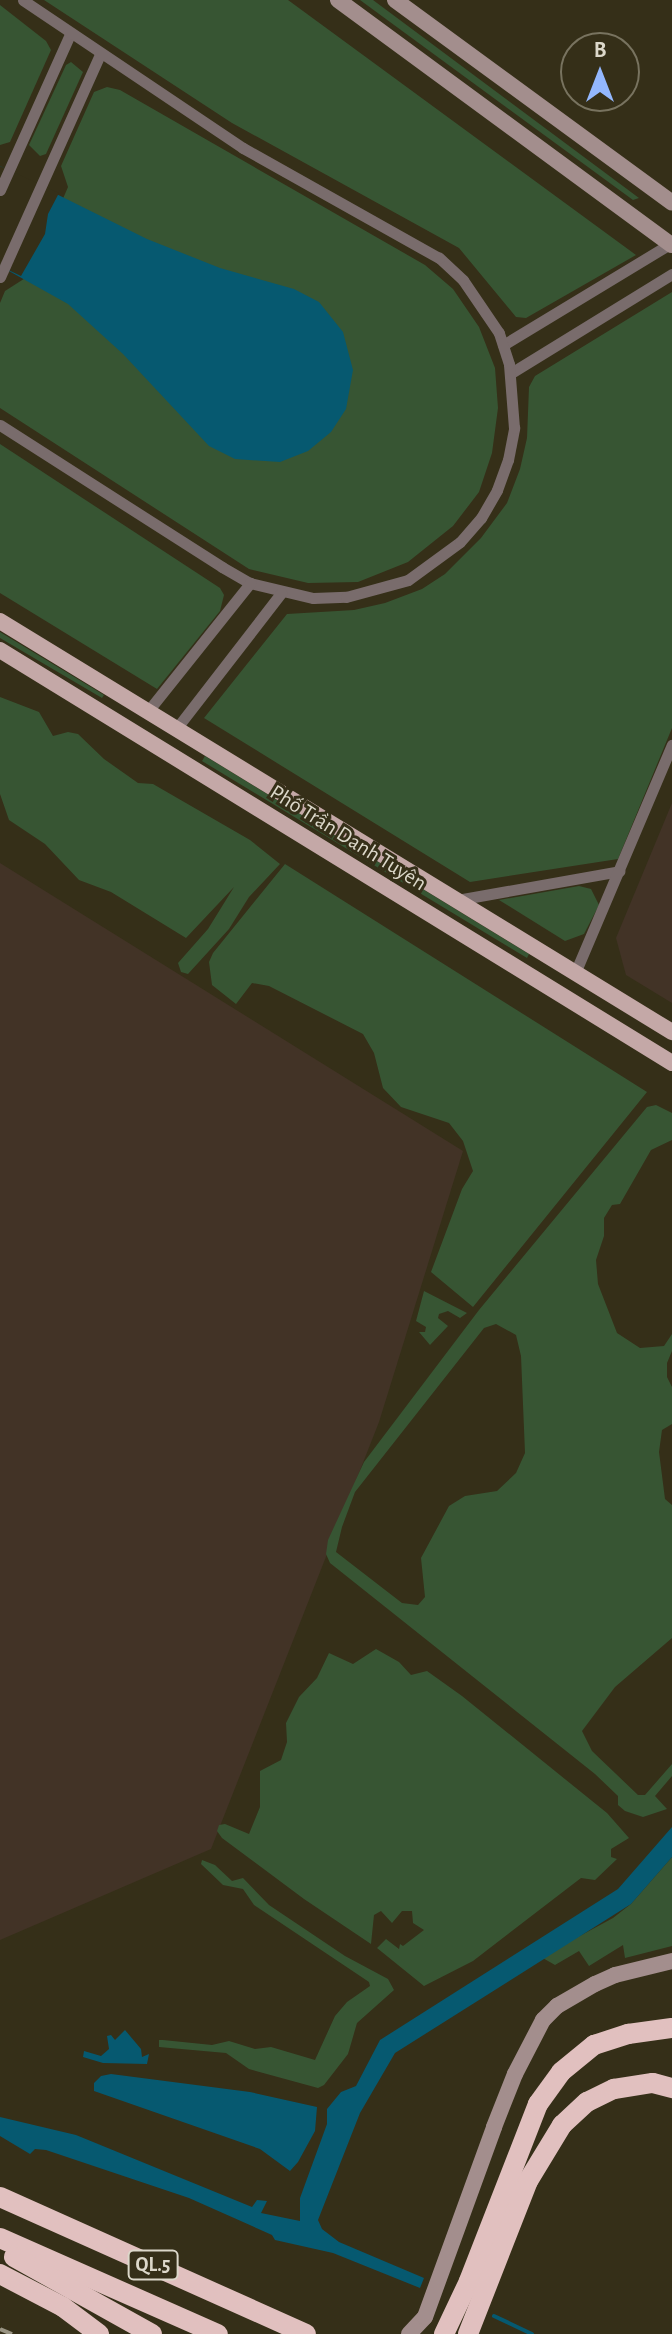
<!DOCTYPE html>
<html>
<head>
<meta charset="utf-8">
<style>
	body { margin:0 }
	#map { position:relative; width:672px; height:2334px; overflow:hidden; background:#352f18; font-family:"Alegreya Sans",sans-serif }
	div>[style] { position:absolute }
	[style*='--x'] { left:calc(var(--x)*1px); top:calc(var(--y)*1px); width:calc(var(--w)*1px); rotate:calc(var(--a)*1deg) }
	.industrial>* { inset:0; background:#423326 }
	.green>* { inset:0; background:#375533 }
	.water>* { inset:0; background:#065970 }
	.pier>* { inset:0; background:#352f18 }
	.stream>* { height:4px; margin:-2px; padding:0 2px; transform-origin:2px; border-radius:2px; background:#065970 }
	.street>* { height:11px; margin:-5.5px; padding:0 5.5px; transform-origin:5.5px; border-radius:5.5px; background:#796c6c }
	.secondary>* { height:16px; margin:-8px; padding:0 8px; transform-origin:8px; border-radius:8px; background:#a38e8d }
	.primary>* { height:16px; margin:-8px; padding:0 8px; transform-origin:8px; border-radius:8px; background:#c4a8a7 }
	.highway>* { height:20px; margin:-10px; padding:0 10px; transform-origin:10px; border-radius:10px; background:#e1c0bf }
	.rail>* { height:4px; margin-top:-2px; transform-origin:0; background:repeating-linear-gradient(90deg,#999483 0 16px,transparent 0 24px) }
	span { translate:-50% -50%; white-space:nowrap; text-align:center; line-height:1.15; -webkit-text-stroke:6px #352f18; paint-order:stroke }
	.shield-label span { padding:2px 6px; background:#352f18; border:2px solid; border-radius:6px; -webkit-text-stroke-width:0 }
	.shield-label { font-size:20px; color:#dcd8ca; font-weight:700 }
	.street-label { font-size:22px; color:#dcd8ca }
	.north { position:absolute; left:560px; top:32px; width:80px; height:80px; box-sizing:border-box; background:#352f18; border:2px solid #78735f; border-radius:50%; rotate:0deg; font-size:22px; font-weight:700; line-height:32px; text-align:center; color:#dcd8ca }
	.north::after { content:''; display:block; margin:auto; width:28px; height:36px; background:#93b7fd; clip-path:polygon(50% 0,100% 100%,50% 72%,0 100%) }
</style>
</head>
<body>
<div id="map">
	<div class="industrial">
		<div style="clip-path:polygon(672px 803px,672px 1003px,626px 975px,616px 938px)"></div>
		<div style="clip-path:polygon(0 863px,463px 1151px,379px 1422px,211px 1849px,0 1940px)"></div>
	</div>
	<div class="green">
		<div style="clip-path:polygon(44px 0,288px 0,636px 255px,526px 318px,516px 317px,459px 248px,232px 123px)"></div>
		<div style="clip-path:polygon(360px 0,373px 0,639px 198px,633px 200px)"></div>
		<div style="clip-path:polygon(0 5px,46px 41px,51px 50px,10px 142px,0 145px)"></div>
		<div style="clip-path:polygon(71px 62px,83px 72px,46px 154px,40px 156px,29px 145px,66px 65px)"></div>
		<div style="clip-path:polygon(107px 87px,120px 90px,425px 265px,453px 289px,479px 327px,495px 368px,498px 408px,492px 453px,479px 492px,453px 526px,408px 562px,358px 582px,308px 583px,249px 569px,0 408px,0 303px,5px 291px,30px 275px,68px 187px,61px 166px,94px 92px)"></div>
		<div style="clip-path:polygon(672px 292px,672px 728px,618px 859px,470px 882px,204px 718px,287px 614px,354px 610px,385px 603px,422px 589px,445px 574px,481px 538px,507px 503px,520px 469px,527px 438px,529px 387px,535px 376px)"></div>
		<div style="clip-path:polygon(0 444px,220px 588px,224px 595px,220px 611px,157px 689px,0 593px)"></div>
		<div style="clip-path:polygon(0 632px,104px 695px,102px 698px,0 638px)"></div>
		<div style="clip-path:polygon(0 697px,39px 712px,53px 736px,68px 732px,78px 734px,104px 759px,138px 783px,153px 784px,250px 840px,280px 864px,249px 897px,229px 929px,188px 974px,181px 972px,178px 963px,208px 929px,234px 887px,186px 938px,111px 892px,79px 880px,45px 844px,9px 820px,0 794px)"></div>
		<div style="clip-path:polygon(205px 756px,529px 954px,527px 958px,202px 761px)"></div>
		<div style="clip-path:polygon(285px 864px,647px 1092px,473px 1307px,431px 1272px,462px 1189px,473px 1171px,463px 1141px,449px 1123px,401px 1107px,383px 1088px,374px 1053px,363px 1034px,269px 986px,252px 983px,236px 1004px,212px 985px,209px 962px,213px 953px)"></div>
		<div style="clip-path:polygon(579px 886px,591px 889px,599px 905px,584px 934px,565px 941px,499px 900px)"></div>
		<div style="clip-path:polygon(evenodd,656px 1105px,672px 1113px,672px 1140px,651px 1150px,620px 1204px,612px 1205px,604px 1218px,604px 1236px,596px 1260px,598px 1284px,617px 1333px,640px 1348px,664px 1346px,672px 1334px,672px 1351px,667px 1363px,667px 1377px,672px 1387px,672px 1424px,662px 1430px,659px 1452px,665px 1499px,672px 1505px,672px 1638px,615px 1687px,582px 1731px,592px 1751px,638px 1795px,645px 1795px,672px 1764px,672px 1776px,655px 1796px,667px 1809px,643px 1817px,625px 1811px,618px 1805px,618px 1796px,595px 1774px,330px 1563px,326px 1554px,328px 1540px,364px 1462px,479px 1310px,647px 1107px,656px 1105px,496px 1324px,516px 1335px,521px 1356px,525px 1453px,516px 1473px,497px 1491px,465px 1496px,449px 1506px,421px 1558px,425px 1597px,418px 1605px,402px 1603px,336px 1552px,342px 1527px,355px 1492px,484px 1328px,496px 1324px)"></div>
		<div style="clip-path:polygon(424px 1291px,467px 1313px,460px 1318px,448px 1311px,439px 1314px,438px 1318px,448px 1326px,430px 1345px,419px 1332px,425px 1332px,426px 1327px,416px 1321px)"></div>
		<div style="clip-path:polygon(376px 1649px,399px 1662px,411px 1675px,427px 1671px,462px 1696px,607px 1813px,629px 1838px,611px 1849px,611px 1857px,617px 1859px,595px 1880px,581px 1878px,473px 1961px,424px 1986px,377px 1948px,386px 1939px,399px 1949px,400px 1944px,403px 1946px,424px 1930px,413px 1923px,412px 1911px,402px 1911px,392px 1923px,381px 1911px,374px 1915px,371px 1944px,304px 1899px,222px 1838px,217px 1831px,219px 1825px,225px 1824px,249px 1834px,260px 1807px,260px 1771px,281px 1760px,287px 1742px,286px 1723px,299px 1697px,317px 1678px,329px 1653px,353px 1664px)"></div>
		<div style="clip-path:polygon(672px 1857px,672px 1946px,625px 1958px,623px 1945px,589px 1966px,579px 1951px,555px 1965px,541px 1957px,613px 1918px,631px 1904px)"></div>
		<div style="clip-path:polygon(202px 1860px,215px 1865px,232px 1881px,243px 1878px,269px 1905px,345px 1956px,388px 1979px,394px 1990px,357px 2023px,348px 2054px,324px 2085px,318px 2088px,249px 2069px,226px 2053px,159px 2047px,159px 2040px,163px 2040px,212px 2045px,229px 2041px,255px 2049px,271px 2047px,315px 2060px,335px 2016px,347px 2002px,370px 1986px,369px 1982px,254px 1905px,243px 1889px,223px 1885px,201px 1864px)"></div>
	</div>
	<div class="water">
		<div style="clip-path:polygon(0 166px,147px 239px,220px 268px,294px 289px,319px 302px,343px 332px,353px 370px,346px 409px,331px 432px,308px 451px,280px 462px,235px 459px,209px 446px,123px 354px,68px 304px,0 266px)"></div>
		<div style="clip-path:polygon(672px 1827px,672px 1857px,631px 1904px,395px 2053px,360px 2113px,318px 2220px,322px 2229px,339px 2242px,424px 2278px,420px 2288px,333px 2253px,275px 2240px,272px 2235px,189px 2198px,46px 2150px,35px 2149px,30px 2154px,0 2136px,0 2117px,76px 2135px,252px 2207px,257px 2200px,267px 2201px,261px 2213px,300px 2221px,300px 2198px,327px 2124px,327px 2109px,341px 2092px,356px 2086px,380px 2040px,618px 1889px)"></div>
		<div style="clip-path:polygon(125px 2030px,141px 2049px,142px 2057px,149px 2054px,147px 2064px,103px 2063px,83px 2057px,84px 2051px,101px 2056px,109px 2049px,107px 2036px,111px 2035px,115px 2040px)"></div>
		<div style="clip-path:polygon(111px 2074px,250px 2092px,317px 2107px,315px 2131px,298px 2162px,290px 2171px,260px 2149px,94px 2091px,94px 2083px,101px 2076px)"></div>
	</div>
	<div class="pier">
		<div style="clip-path:polygon(0 166px,59px 193px,48px 214px,45px 234px,21px 276px,0 266px)"></div>
	</div>
	<div class="stream">
		<div style="--x:494;--y:2316;--w:42;--a:25.3"></div>
	</div>
	<div class="street">
		<div style="--x:0;--y:190;--w:171;--a:-65.8"></div>
		<div style="--x:0;--y:277;--w:243;--a:-65.8"></div>
		<div style="--x:503;--y:345;--w:195;--a:-31.2"></div>
		<div style="--x:511;--y:373;--w:189;--a:-31.6"></div>
		<div style="--x:0;--y:425;--w:264;--a:32.6"></div>
		<div style="--x:222;--y:567;--w:32;--a:30"></div>
		<div style="--x:250;--y:583;--w:65;--a:13.4"></div>
		<div style="--x:313;--y:598;--w:33;--a:-2"></div>
		<div style="--x:346;--y:597;--w:64;--a:-15.3"></div>
		<div style="--x:408;--y:580;--w:64;--a:-36.2"></div>
		<div style="--x:460;--y:542;--w:32;--a:-49"></div>
		<div style="--x:481;--y:518;--w:32;--a:-60"></div>
		<div style="--x:497;--y:490;--w:32;--a:-70"></div>
		<div style="--x:508;--y:460;--w:33;--a:-79"></div>
		<div style="--x:514;--y:428;--w:64;--a:-94.5"></div>
		<div style="--x:509;--y:364;--w:33;--a:-108"></div>
		<div style="--x:499;--y:333;--w:64;--a:-124.2"></div>
		<div style="--x:463;--y:280;--w:33;--a:-137"></div>
		<div style="--x:439;--y:258;--w:225;--a:-150.7"></div>
		<div style="--x:243;--y:148;--w:265;--a:-146.1"></div>
		<div style="--x:148;--y:711;--w:164;--a:-51.4"></div>
		<div style="--x:176;--y:729;--w:172;--a:-52.3"></div>
		<div style="--x:457;--y:900;--w:165;--a:-10.1"></div>
		<div style="--x:575;--y:973;--w:248;--a:-67"></div>
	</div>
	<div class="secondary">
		<div style="--x:338;--y:0;--w:414;--a:36.3"></div>
		<div style="--x:395;--y:0;--w:343;--a:36.2"></div>
		<div style="--x:409;--y:2334;--w:23;--a:-47"></div>
		<div style="--x:425;--y:2317;--w:202;--a:-70"></div>
		<div style="--x:494;--y:2127;--w:57;--a:-68.4"></div>
		<div style="--x:515;--y:2074;--w:61;--a:-62.6"></div>
		<div style="--x:543;--y:2020;--w:20;--a:-45"></div>
		<div style="--x:557;--y:2006;--w:44;--a:-30.1"></div>
		<div style="--x:595;--y:1984;--w:22;--a:-24"></div>
		<div style="--x:615;--y:1975;--w:59;--a:-13.8"></div>
	</div>
	<div class="primary">
		<div style="--x:0;--y:621;--w:788;--a:31.45"></div>
		<div style="--x:0;--y:650;--w:789;--a:31.57"></div>
	</div>
	<div class="highway">
		<div style="--x:0;--y:2197;--w:335;--a:24.1"></div>
		<div style="--x:0;--y:2238;--w:238;--a:23.8"></div>
		<div style="--x:14;--y:2257;--w:158;--a:29.2"></div>
		<div style="--x:0;--y:2274;--w:71;--a:27.6"></div>
		<div style="--x:63;--y:2307;--w:45;--a:36.9"></div>
		<div style="--x:444;--y:2334;--w:59;--a:-64.7"></div>
		<div style="--x:469;--y:2281;--w:190;--a:-68.7"></div>
		<div style="--x:538;--y:2104;--w:39;--a:-54"></div>
		<div style="--x:561;--y:2072;--w:43;--a:-39.3"></div>
		<div style="--x:594;--y:2045;--w:36;--a:-18"></div>
		<div style="--x:628;--y:2034;--w:44;--a:-7.8"></div>
		<div style="--x:468;--y:2334;--w:164;--a:-68.6"></div>
		<div style="--x:528;--y:2181;--w:66;--a:-58.7"></div>
		<div style="--x:562;--y:2125;--w:34;--a:-43"></div>
		<div style="--x:587;--y:2102;--w:30;--a:-26"></div>
		<div style="--x:614;--y:2089;--w:39;--a:-9"></div>
		<div style="--x:653;--y:2083;--w:20;--a:15"></div>
	</div>
	<div class="rail">
		<div style="--x:0;--y:2329;--w:13;--a:23"></div>
	</div>
	<div class="shield-label">
		<span style="left:153px;top:2265px">QL.5</span>
	</div>
	<div class="street-label">
		<span style="left:348px;top:838px;rotate:32deg">Phố Trần Danh Tuyên</span>
	</div>
	<div class="north">B</div>
</div>
</body>
</html>
